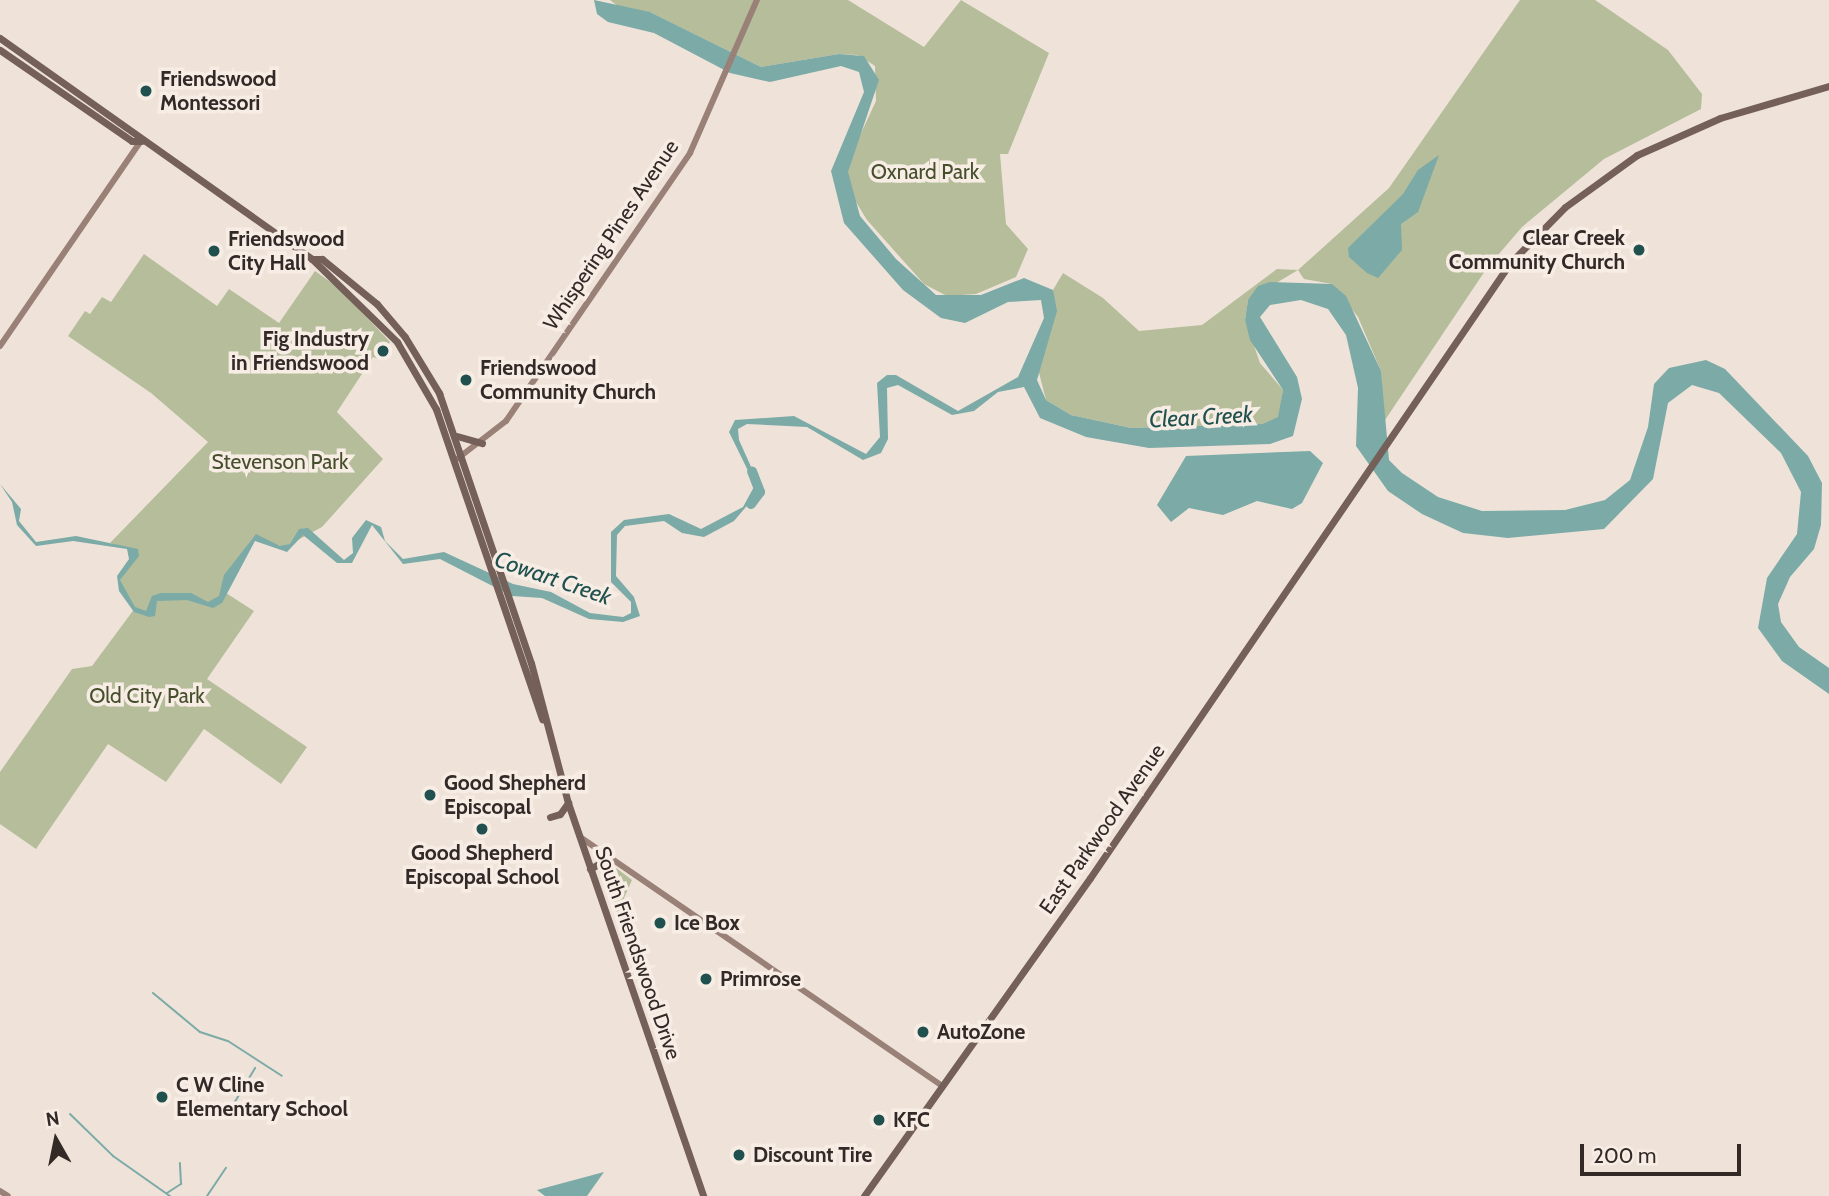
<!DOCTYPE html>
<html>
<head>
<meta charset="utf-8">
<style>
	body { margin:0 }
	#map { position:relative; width:1829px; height:1196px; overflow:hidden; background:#efe3d9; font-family:Cabin,sans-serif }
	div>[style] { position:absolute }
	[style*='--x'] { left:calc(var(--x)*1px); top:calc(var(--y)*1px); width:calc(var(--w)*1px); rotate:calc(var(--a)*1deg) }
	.green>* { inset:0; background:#b5bd9b }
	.water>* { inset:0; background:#7baaa7 }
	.stream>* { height:2px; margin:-1px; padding:0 1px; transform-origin:1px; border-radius:1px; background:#7baaa7 }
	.river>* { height:10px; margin:-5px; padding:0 5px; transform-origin:5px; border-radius:5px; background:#7baaa7 }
	.secondary>* { height:6px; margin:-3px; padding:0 3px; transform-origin:3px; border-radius:3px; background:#998178 }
	.primary>* { height:7px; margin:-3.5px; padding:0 3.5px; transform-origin:3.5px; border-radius:3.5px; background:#745f59 }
	.dots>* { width:19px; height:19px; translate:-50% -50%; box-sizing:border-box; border:4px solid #f7ede5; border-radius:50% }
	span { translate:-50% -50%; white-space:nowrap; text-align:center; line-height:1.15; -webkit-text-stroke:7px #f7ede5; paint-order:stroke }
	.poi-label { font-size:21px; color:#332927; font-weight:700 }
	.left { translate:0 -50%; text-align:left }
	.right { translate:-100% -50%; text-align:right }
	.park-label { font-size:21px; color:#464f2c }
	.street-label { font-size:21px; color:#332927 }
	.water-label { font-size:23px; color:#20514f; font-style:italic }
	.north { position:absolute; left:21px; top:1105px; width:70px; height:70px; -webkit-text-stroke:5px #f7ede5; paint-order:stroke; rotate:351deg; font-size:19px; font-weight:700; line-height:28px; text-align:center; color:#332927 }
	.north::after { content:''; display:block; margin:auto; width:24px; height:32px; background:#332927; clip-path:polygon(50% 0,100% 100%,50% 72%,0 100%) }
	.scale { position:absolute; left:1580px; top:1144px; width:161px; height:32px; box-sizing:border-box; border:4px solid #332927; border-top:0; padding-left:9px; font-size:21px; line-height:24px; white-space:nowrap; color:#332927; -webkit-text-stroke:5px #f7ede5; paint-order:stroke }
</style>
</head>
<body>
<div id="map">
	<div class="green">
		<div style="clip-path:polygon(610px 0,848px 0,924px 47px,961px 0,1049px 53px,1008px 154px,1000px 154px,1006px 224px,1028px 249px,1016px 277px,976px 294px,947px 296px,924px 284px,867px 220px,845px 184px,849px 159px,876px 101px,875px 66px,858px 55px,839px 54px,761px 67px,650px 12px,624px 11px)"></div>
		<div style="clip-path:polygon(1520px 0,1595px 0,1668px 50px,1702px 94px,1701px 109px,1604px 159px,1522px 227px,1487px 268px,1383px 423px,1381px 371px,1358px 317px,1332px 284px,1304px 279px,1298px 270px,1248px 300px,1245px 320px,1260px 363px,1283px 390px,1279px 417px,1262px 424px,1131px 428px,1071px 415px,1046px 400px,1038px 369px,1053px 290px,1063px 273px,1103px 298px,1139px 331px,1202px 325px,1277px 269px,1298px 270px,1389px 188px)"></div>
		<div style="clip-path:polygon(144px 254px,217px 306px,229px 289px,279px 323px,315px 271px,339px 288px,390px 342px,379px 359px,373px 357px,337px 412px,383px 459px,322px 527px,285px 547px,252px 539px,230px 572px,226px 593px,254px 611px,207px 679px,307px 747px,281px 784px,204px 729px,166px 782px,108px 744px,36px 849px,0 824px,0 772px,72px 669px,92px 666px,135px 608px,119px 582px,136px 551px,110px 543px,208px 442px,151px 393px,68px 336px,85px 311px,90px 314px,102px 297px,111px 302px)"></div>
		<div style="clip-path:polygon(607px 861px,632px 880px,624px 898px,629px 926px,621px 924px,601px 866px)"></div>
	</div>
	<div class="water">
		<div style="clip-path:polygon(594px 0,650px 12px,761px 67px,839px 54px,864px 56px,879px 80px,848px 172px,860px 216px,896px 259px,936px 295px,981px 295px,1024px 278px,1053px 290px,1057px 311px,1037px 380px,1046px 400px,1071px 415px,1131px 428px,1262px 424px,1278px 417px,1283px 390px,1250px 340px,1245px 320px,1248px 300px,1258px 286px,1270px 282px,1332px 284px,1346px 296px,1381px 371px,1389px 460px,1402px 473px,1438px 497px,1482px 511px,1565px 510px,1605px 500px,1630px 480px,1648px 427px,1654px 384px,1669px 368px,1706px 360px,1725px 369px,1808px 456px,1822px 483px,1821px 525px,1814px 549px,1790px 577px,1778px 604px,1781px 622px,1799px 647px,1829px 668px,1829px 694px,1782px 661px,1758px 628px,1767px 578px,1797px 534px,1801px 492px,1781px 453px,1719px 393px,1692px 385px,1668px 403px,1653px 479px,1604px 529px,1508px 538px,1463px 533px,1422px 514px,1388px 491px,1356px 446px,1358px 388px,1346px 335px,1328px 309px,1301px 300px,1270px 305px,1260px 317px,1297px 377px,1302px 399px,1293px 436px,1270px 444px,1149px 448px,1086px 437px,1040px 418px,1024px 387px,998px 392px,974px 411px,952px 415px,898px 385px,887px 388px,888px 439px,881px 453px,863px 460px,807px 427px,747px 424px,738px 429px,739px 440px,761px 489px,734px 521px,704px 537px,682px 533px,664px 521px,625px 526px,617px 535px,616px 576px,634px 597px,640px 616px,623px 622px,589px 619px,542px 598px,512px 596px,440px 559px,403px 564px,372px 525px,352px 563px,337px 563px,303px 535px,287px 552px,255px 541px,222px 603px,213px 608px,187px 600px,157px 601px,155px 616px,149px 617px,134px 612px,119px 591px,117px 576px,129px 559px,127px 549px,73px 541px,36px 546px,17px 525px,12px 502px,0 484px,21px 509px,19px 521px,36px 542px,76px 536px,138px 549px,139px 556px,120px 580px,135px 607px,146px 611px,152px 596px,161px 593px,191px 593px,208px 602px,219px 596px,224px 575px,256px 534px,280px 546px,290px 544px,299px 529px,308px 528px,344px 560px,353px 553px,352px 538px,366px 520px,381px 527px,385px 541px,403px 559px,444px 552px,513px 584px,551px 592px,590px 613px,623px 617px,631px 613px,631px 602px,611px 582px,611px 532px,624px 520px,669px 514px,701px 529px,743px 507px,755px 485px,729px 432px,735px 420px,794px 416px,866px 454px,880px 437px,877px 383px,887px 375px,896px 375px,958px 411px,1018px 377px,1044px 318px,1041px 300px,1008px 302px,965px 323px,941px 318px,903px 290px,844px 223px,831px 171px,864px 92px,859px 72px,841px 66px,770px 82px,730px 73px,654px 33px,608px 22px,597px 14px)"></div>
		<div style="clip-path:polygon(1439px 155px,1418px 212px,1401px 224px,1402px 250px,1378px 278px,1367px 273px,1349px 257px,1348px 248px,1403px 194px,1418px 170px)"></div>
		<div style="clip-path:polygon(1310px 451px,1323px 463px,1302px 503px,1292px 509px,1257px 501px,1223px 515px,1189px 508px,1171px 522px,1157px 505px,1186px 456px)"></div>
		<div style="clip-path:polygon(604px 1172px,587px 1196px,545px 1196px,537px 1190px)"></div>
	</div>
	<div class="stream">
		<div style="--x:153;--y:993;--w:61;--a:39.7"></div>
		<div style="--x:200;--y:1032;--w:29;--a:18"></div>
		<div style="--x:228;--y:1041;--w:64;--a:32.9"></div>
		<div style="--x:230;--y:1110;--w:49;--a:-59.2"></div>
		<div style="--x:70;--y:1114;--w:60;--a:44.3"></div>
		<div style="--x:113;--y:1156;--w:70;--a:35.1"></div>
		<div style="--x:167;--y:1193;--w:17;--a:-33"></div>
		<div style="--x:181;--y:1184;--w:21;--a:-93"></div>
		<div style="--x:207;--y:1196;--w:34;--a:-56"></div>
	</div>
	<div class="river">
		<div style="--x:751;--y:504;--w:15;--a:-53"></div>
		<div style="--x:760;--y:492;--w:22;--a:-111"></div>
	</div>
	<div class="secondary">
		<div style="--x:0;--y:346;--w:249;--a:-55.5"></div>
		<div style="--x:457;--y:459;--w:62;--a:-37.8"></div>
		<div style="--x:506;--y:421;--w:325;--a:-55.5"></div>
		<div style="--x:690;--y:153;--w:167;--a:-66.4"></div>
		<div style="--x:580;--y:837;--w:439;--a:34.5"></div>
		<div style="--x:0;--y:1191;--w:9;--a:32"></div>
	</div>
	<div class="primary">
		<div style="--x:0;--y:38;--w:382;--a:35.3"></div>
		<div style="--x:312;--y:259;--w:119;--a:44.3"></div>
		<div style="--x:397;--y:342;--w:78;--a:59.8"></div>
		<div style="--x:436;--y:409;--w:328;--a:71.1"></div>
		<div style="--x:0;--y:50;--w:160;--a:34.6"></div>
		<div style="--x:132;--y:141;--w:9;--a:0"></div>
		<div style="--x:312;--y:259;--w:10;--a:0"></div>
		<div style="--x:322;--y:259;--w:71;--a:39.3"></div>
		<div style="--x:377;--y:304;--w:43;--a:49.7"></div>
		<div style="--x:405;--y:337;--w:66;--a:58.7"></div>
		<div style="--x:439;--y:393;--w:285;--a:71.2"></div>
		<div style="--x:531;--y:663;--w:145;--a:75.2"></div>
		<div style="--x:568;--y:803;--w:416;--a:71"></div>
		<div style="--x:457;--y:436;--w:26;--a:16"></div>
		<div style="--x:550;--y:817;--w:10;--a:-17"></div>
		<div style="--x:560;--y:814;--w:14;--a:-54"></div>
		<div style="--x:590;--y:869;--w:21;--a:-31"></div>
		<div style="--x:864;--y:1196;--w:390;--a:-54.6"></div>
		<div style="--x:1090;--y:878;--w:745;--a:-55.67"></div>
		<div style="--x:1510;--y:263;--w:78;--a:-45.5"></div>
		<div style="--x:1565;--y:207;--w:89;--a:-35.8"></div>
		<div style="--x:1637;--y:155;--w:91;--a:-24"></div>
		<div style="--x:1720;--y:118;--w:114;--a:-16.4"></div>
	</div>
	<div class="dots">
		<div style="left:146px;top:91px;background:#20514f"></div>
		<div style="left:1639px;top:250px;background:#20514f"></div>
		<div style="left:214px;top:251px;background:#20514f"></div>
		<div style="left:383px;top:351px;background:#20514f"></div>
		<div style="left:466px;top:380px;background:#20514f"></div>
		<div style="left:430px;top:795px;background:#20514f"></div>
		<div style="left:482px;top:829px;background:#20514f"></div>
		<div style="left:660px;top:923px;background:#20514f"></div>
		<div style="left:706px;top:979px;background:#20514f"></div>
		<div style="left:923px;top:1032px;background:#20514f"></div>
		<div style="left:162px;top:1097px;background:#20514f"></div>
		<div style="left:879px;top:1120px;background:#20514f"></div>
		<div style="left:739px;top:1155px;background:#20514f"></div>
	</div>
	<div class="poi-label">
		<span class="left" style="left:160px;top:91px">Friendswood<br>Montessori</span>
		<span class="right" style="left:1625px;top:250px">Clear Creek<br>Community Church</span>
		<span class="left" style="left:228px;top:251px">Friendswood<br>City Hall</span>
		<span class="right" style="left:369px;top:351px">Fig Industry<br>in Friendswood</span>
		<span class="left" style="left:480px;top:380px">Friendswood<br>Community Church</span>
		<span class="left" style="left:444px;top:795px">Good Shepherd<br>Episcopal</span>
		<span style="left:482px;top:865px">Good Shepherd<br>Episcopal School</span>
		<span class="left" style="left:674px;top:923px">Ice Box</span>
		<span class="left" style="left:720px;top:979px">Primrose</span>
		<span class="left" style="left:937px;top:1032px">AutoZone</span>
		<span class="left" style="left:176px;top:1097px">C W Cline<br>Elementary School</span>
		<span class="left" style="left:893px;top:1120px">KFC</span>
		<span class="left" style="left:753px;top:1155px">Discount Tire</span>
	</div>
	<div class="park-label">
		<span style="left:925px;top:172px">Oxnard Park</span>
		<span style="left:280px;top:462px">Stevenson Park</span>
		<span style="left:147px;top:696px">Old City Park</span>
	</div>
	<div class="street-label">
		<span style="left:611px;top:235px;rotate:-56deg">Whispering Pines Avenue</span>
		<span style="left:1102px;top:829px;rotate:-55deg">East Parkwood Avenue</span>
		<span style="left:638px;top:953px;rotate:71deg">South Friendswood Drive</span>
	</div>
	<div class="water-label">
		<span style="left:1201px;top:417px;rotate:-3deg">Clear Creek</span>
		<span style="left:553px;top:578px;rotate:19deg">Cowart Creek</span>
	</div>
	<div class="north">N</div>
	<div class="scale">200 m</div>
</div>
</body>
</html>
